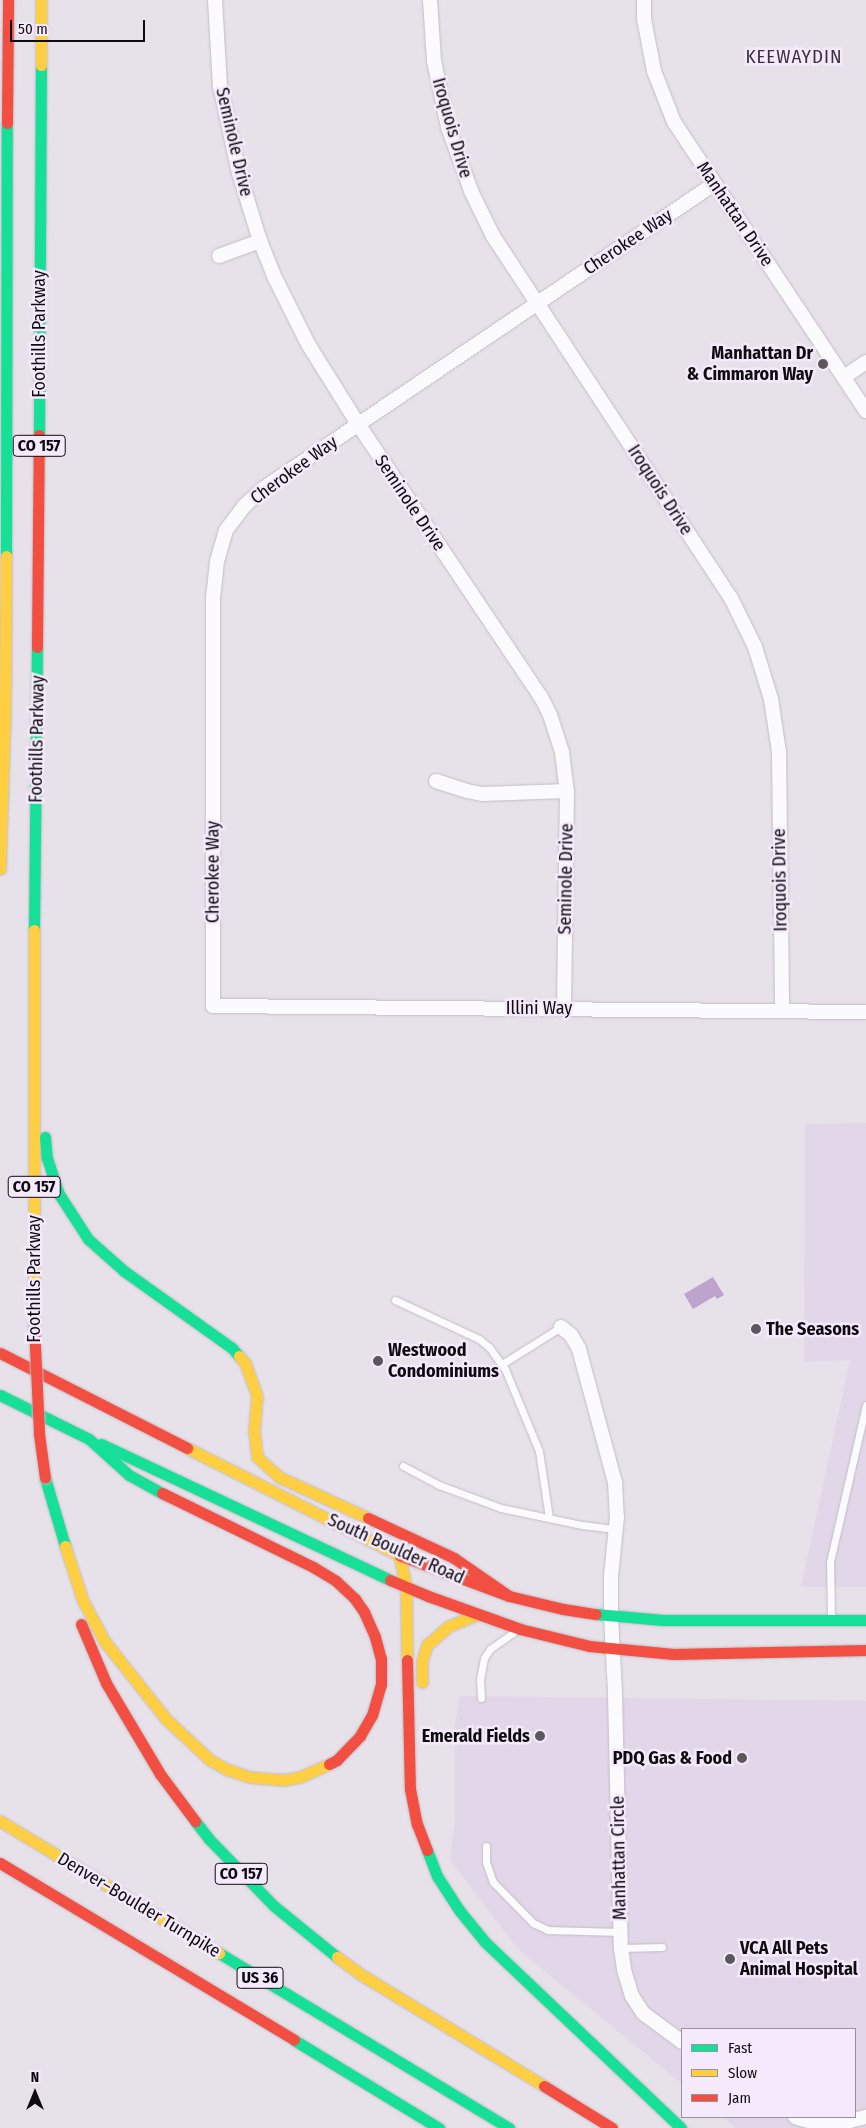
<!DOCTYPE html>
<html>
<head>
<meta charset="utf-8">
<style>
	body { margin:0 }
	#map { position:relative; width:866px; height:2128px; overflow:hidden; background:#e7e1ea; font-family:"Fira Sans Condensed",sans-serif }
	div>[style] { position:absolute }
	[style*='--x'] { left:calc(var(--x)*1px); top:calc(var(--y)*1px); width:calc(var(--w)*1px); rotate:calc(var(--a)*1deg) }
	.built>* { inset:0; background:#e2d7e8 }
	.water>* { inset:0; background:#bea3cd }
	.roads { filter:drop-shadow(0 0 1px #c2bdc4) drop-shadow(0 0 1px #c2bdc4) }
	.lane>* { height:7px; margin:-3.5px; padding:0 3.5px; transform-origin:3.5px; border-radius:3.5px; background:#fbfafc }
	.street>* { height:14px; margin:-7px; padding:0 7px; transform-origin:7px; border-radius:7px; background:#fbfafc }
	.fast>* { height:11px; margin:-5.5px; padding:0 5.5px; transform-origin:5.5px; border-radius:5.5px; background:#16e098 }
	.slow>* { height:11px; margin:-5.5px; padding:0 5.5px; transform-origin:5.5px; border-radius:5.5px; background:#ffcf43 }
	.jam>* { height:11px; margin:-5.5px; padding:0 5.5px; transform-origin:5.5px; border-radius:5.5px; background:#f24e42 }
	.bridges { filter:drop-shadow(0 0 1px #c2bdc4) drop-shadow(0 0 1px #c2bdc4) }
	.jam-bridge>* { height:11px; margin:-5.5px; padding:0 5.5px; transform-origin:5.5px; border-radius:5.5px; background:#f24e42 }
	.dots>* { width:14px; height:14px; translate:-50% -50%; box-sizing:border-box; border:2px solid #f5eafb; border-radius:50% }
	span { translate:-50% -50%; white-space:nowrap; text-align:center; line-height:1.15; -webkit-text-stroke:5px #f5eafb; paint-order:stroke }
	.shield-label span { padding:1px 4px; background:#f5eafb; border:1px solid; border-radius:4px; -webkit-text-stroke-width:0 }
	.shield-label { font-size:16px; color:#0f0c11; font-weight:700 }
	.street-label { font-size:18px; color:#0f0c11 }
	.poi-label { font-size:18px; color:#0f0c11; font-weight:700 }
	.right { translate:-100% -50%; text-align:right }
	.left { translate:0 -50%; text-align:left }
	.neighbourhood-label { font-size:19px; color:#3a313f; letter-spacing:1px }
	.legend { position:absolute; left:681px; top:2028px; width:175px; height:90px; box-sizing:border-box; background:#f5eafb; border:1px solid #99919d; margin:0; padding:6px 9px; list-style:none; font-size:15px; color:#0f0c11 }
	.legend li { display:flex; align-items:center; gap:10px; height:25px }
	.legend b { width:25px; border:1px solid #99919d }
	.north { position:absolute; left:10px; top:2068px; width:50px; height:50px; -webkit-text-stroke:4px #f5eafb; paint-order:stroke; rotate:0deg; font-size:14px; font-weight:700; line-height:20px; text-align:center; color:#0f0c11 }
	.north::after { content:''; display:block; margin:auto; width:18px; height:22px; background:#0f0c11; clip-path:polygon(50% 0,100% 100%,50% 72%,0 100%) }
	.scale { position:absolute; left:10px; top:20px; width:135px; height:22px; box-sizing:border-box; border:2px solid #0f0c11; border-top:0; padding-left:6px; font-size:15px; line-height:18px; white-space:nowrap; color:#0f0c11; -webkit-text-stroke:4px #f5eafb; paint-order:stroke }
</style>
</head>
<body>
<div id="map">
	<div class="built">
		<div style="clip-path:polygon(866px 1123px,866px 1587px,801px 1587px,850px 1360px,804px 1362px,805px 1124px)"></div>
		<div style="clip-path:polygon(460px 1696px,866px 1701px,866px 2128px,736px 2128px,723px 2117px,855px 2117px,855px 2029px,682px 2029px,682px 2084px,518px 1949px,450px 1860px,455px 1819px,455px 1724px)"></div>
	</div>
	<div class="water">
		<div style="clip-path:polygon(713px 1277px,724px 1295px,717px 1299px,715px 1296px,693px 1309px,684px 1294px)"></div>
	</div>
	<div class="roads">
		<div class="lane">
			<div style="--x:395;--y:1300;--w:93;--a:24.9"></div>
			<div style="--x:479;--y:1339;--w:13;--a:39"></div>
			<div style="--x:489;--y:1347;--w:27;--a:54"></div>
			<div style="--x:505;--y:1369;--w:89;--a:67.5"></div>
			<div style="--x:539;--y:1451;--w:68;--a:81.5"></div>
			<div style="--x:502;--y:1364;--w:70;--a:-32.1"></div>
			<div style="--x:403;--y:1466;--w:41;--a:27.8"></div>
			<div style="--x:439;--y:1485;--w:66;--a:20.4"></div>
			<div style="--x:501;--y:1508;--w:83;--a:11.9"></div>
			<div style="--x:582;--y:1525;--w:34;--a:7"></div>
			<div style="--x:831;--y:1617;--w:55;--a:-91"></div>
			<div style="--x:830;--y:1562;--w:161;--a:-77.1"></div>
			<div style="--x:481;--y:1698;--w:19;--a:-93"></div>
			<div style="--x:480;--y:1679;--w:21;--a:-79"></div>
			<div style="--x:484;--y:1658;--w:11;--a:-56"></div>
			<div style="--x:490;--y:1649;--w:28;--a:-35"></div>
			<div style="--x:486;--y:1846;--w:16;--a:90"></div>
			<div style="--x:486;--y:1862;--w:21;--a:71"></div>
			<div style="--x:493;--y:1882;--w:57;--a:45.7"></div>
			<div style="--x:533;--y:1923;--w:17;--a:25"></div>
			<div style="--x:548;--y:1930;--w:73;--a:1.6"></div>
			<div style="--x:621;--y:1948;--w:41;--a:-1.4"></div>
		</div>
		<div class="street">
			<div style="--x:215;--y:0;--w:86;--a:86.7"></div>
			<div style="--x:220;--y:86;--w:89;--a:77.7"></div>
			<div style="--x:239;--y:173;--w:71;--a:72.8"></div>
			<div style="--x:260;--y:241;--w:35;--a:68"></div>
			<div style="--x:273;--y:274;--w:78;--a:63.4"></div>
			<div style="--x:308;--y:344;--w:94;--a:58"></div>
			<div style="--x:358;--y:424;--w:329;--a:56.2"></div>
			<div style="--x:541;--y:697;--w:20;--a:63"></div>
			<div style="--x:550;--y:715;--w:39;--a:72"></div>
			<div style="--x:562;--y:752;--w:39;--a:83"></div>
			<div style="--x:567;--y:791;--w:217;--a:90.8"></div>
			<div style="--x:430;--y:0;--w:61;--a:86.2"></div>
			<div style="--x:434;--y:61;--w:67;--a:78"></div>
			<div style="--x:448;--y:127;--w:68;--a:70.2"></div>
			<div style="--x:471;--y:191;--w:50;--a:63.9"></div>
			<div style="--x:493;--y:236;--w:433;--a:56.7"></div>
			<div style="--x:731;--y:598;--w:55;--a:63.9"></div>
			<div style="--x:755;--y:647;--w:54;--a:72.9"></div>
			<div style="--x:771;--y:699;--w:54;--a:81.4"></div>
			<div style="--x:779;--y:752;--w:258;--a:89.3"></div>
			<div style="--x:644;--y:0;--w:19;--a:90"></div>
			<div style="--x:644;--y:19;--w:53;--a:79.1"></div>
			<div style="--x:654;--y:71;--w:55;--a:68.6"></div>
			<div style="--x:674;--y:122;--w:347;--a:56.4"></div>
			<div style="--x:714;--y:184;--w:543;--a:145.96"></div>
			<div style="--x:264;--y:488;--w:25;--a:138"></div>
			<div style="--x:245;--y:505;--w:31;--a:127"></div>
			<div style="--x:226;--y:530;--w:32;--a:106"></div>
			<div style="--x:217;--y:561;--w:37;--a:96"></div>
			<div style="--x:213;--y:598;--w:408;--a:90"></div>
			<div style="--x:213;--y:1006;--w:653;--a:0.53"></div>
			<div style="--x:219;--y:256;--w:44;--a:-20.1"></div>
			<div style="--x:844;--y:377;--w:27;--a:-34"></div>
			<div style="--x:436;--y:781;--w:33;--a:18"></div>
			<div style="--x:467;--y:791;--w:16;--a:11"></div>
			<div style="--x:483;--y:794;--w:84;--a:-2"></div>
			<div style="--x:561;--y:1327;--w:13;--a:39"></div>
			<div style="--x:571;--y:1335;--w:16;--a:60"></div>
			<div style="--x:579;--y:1349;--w:138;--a:74.9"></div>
			<div style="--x:615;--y:1482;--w:35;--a:87"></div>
			<div style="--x:617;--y:1517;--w:59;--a:95.8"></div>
			<div style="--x:611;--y:1576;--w:40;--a:90"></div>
			<div style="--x:611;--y:1616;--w:77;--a:87"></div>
			<div style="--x:615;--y:1693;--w:255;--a:88.7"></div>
			<div style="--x:621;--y:1948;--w:22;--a:82"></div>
			<div style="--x:624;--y:1970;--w:27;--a:73"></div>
			<div style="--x:632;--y:1996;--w:20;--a:57"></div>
			<div style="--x:643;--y:2013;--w:49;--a:36.6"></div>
			<div style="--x:795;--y:2117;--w:21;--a:17"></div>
			<div style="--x:815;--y:2123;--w:24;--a:2"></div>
			<div style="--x:839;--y:2124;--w:28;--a:-15"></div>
		</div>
		<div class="fast">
			<div style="--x:39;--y:435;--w:370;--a:-89.7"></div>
			<div style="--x:6;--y:556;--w:433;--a:-89.9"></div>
			<div style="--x:34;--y:930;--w:283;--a:-89.4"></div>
			<div style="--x:45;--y:1137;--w:21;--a:85"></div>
			<div style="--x:47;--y:1158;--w:38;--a:72"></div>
			<div style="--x:59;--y:1194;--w:54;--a:57.2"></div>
			<div style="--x:88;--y:1239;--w:48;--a:41.6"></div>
			<div style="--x:124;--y:1271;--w:133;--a:35.5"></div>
			<div style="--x:232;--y:1348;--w:11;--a:49"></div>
			<div style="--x:0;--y:1395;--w:99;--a:26.3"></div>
			<div style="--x:89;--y:1439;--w:54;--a:42"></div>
			<div style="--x:129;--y:1475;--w:38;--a:29"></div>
			<div style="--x:101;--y:1444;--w:319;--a:25.2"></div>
			<div style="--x:45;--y:1478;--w:71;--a:73.6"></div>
			<div style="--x:596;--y:1614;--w:67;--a:5.1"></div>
			<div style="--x:663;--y:1620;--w:203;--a:0"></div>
			<div style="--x:195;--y:1821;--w:23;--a:52"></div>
			<div style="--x:209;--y:1839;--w:93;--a:45.9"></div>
			<div style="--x:274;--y:1906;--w:81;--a:39"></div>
			<div style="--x:427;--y:1850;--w:28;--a:69"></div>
			<div style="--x:437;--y:1876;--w:40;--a:57.1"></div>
			<div style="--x:459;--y:1910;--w:41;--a:50.9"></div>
			<div style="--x:485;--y:1942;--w:270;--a:43.5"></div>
			<div style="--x:219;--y:1953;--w:339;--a:31.1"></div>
			<div style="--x:294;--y:2040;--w:170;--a:31.3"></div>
		</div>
		<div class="slow">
			<div style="--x:41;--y:65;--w:65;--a:-90"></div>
			<div style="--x:0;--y:869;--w:159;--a:-88.2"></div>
			<div style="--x:5;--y:710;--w:154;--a:-89.6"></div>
			<div style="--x:34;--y:930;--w:396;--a:90"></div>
			<div style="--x:239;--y:1356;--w:9;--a:49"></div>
			<div style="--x:245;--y:1363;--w:35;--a:70"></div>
			<div style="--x:257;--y:1396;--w:35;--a:95"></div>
			<div style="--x:254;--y:1431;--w:26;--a:83"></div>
			<div style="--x:257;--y:1457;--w:30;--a:42"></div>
			<div style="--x:279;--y:1477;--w:98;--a:24.7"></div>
			<div style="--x:187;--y:1448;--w:237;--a:26.8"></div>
			<div style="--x:399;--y:1555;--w:32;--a:77"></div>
			<div style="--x:406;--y:1586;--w:74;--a:89.2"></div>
			<div style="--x:65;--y:1546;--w:58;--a:71.9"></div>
			<div style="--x:83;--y:1601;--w:47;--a:61.8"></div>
			<div style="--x:105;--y:1642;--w:98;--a:51.6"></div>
			<div style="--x:166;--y:1719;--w:60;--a:43"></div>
			<div style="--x:210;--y:1760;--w:18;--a:29"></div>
			<div style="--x:226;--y:1769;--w:24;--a:19"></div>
			<div style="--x:249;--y:1777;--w:35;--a:5"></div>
			<div style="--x:284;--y:1780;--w:16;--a:-11"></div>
			<div style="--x:300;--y:1777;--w:32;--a:-24"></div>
			<div style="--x:422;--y:1682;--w:21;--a:-90"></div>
			<div style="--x:422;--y:1661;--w:17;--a:-73"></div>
			<div style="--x:427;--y:1645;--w:29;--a:-41"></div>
			<div style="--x:449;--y:1626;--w:32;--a:-22"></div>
			<div style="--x:0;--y:1821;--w:256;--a:31.1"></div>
			<div style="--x:337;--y:1957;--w:34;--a:36"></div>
			<div style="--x:365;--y:1977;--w:210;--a:31.3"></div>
		</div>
		<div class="jam">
			<div style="--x:7;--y:123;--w:123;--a:-89.5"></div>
			<div style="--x:37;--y:647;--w:212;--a:-89.5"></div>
			<div style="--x:0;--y:1353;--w:210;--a:26.9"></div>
			<div style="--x:162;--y:1493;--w:168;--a:26.1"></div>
			<div style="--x:313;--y:1567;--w:27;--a:31"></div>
			<div style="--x:336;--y:1581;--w:26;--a:43"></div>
			<div style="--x:355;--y:1599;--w:16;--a:55"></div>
			<div style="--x:364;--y:1612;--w:27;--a:66"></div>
			<div style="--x:375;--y:1637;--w:23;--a:75"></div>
			<div style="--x:381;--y:1659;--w:25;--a:90"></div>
			<div style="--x:381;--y:1684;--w:32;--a:106"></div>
			<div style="--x:372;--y:1715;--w:24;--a:120"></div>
			<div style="--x:360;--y:1736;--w:33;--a:134"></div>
			<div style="--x:337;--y:1760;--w:9;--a:153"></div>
			<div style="--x:368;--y:1518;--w:95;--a:24.9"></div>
			<div style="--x:454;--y:1558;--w:67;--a:34.6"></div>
			<div style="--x:399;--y:1555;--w:117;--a:20.4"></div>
			<div style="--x:509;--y:1596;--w:56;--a:13.5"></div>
			<div style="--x:563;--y:1609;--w:33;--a:9"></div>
			<div style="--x:390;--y:1580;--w:41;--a:22.8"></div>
			<div style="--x:428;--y:1596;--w:98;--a:19.7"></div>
			<div style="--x:520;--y:1629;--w:71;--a:13.8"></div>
			<div style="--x:589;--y:1646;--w:85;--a:5.4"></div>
			<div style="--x:674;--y:1654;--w:192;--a:-1.2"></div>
			<div style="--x:81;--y:1624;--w:64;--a:67"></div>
			<div style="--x:106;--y:1683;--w:106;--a:59.3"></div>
			<div style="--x:160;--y:1774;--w:59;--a:53.3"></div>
			<div style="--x:407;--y:1660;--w:129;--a:88.7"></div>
			<div style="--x:410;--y:1789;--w:36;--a:79"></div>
			<div style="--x:417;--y:1824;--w:28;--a:69"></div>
			<div style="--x:0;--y:1863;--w:343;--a:31"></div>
			<div style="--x:544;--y:2086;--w:80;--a:31.7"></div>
		</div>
	</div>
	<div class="bridges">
		<div class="jam-bridge">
			<div style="--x:34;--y:1326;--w:108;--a:87.3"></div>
			<div style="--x:39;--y:1434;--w:44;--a:82.2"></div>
		</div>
	</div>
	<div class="dots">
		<div style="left:823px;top:364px;background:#5b575d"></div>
		<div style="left:756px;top:1329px;background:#5b575d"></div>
		<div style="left:378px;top:1361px;background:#5b575d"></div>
		<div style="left:540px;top:1736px;background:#5b575d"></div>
		<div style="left:742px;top:1758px;background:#5b575d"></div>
		<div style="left:730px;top:1959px;background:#5b575d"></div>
	</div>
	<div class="shield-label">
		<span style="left:39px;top:446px">CO 157</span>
		<span style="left:34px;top:1187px">CO 157</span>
		<span style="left:241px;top:1874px">CO 157</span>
		<span style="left:260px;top:1978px">US 36</span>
	</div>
	<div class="street-label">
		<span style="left:452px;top:128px;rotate:74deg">Iroquois Drive</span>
		<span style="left:234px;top:142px;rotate:77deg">Seminole Drive</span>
		<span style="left:735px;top:214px;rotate:56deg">Manhattan Drive</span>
		<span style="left:628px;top:242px;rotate:-34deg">Cherokee Way</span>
		<span style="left:39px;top:334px;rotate:-90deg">Foothills Parkway</span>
		<span style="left:294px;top:470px;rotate:-36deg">Cherokee Way</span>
		<span style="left:660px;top:490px;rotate:57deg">Iroquois Drive</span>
		<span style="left:410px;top:503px;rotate:56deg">Seminole Drive</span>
		<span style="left:37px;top:739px;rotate:-89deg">Foothills Parkway</span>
		<span style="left:213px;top:872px;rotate:-90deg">Cherokee Way</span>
		<span style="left:566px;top:879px;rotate:-89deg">Seminole Drive</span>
		<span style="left:780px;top:880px;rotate:-91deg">Iroquois Drive</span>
		<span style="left:539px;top:1008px">Illini Way</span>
		<span style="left:34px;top:1279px;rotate:-90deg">Foothills Parkway</span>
		<span style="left:396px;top:1549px;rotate:24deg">South Boulder Road</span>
		<span style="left:619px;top:1858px;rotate:-91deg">Manhattan Circle</span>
		<span style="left:139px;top:1905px;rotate:31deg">Denver–Boulder Turnpike</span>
	</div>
	<div class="poi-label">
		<span class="right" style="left:813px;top:364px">Manhattan Dr<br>&amp; Cimmaron Way</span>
		<span class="left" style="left:766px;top:1329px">The Seasons</span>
		<span class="left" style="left:388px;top:1361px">Westwood<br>Condominiums</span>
		<span class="right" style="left:530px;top:1736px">Emerald Fields</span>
		<span class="right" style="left:732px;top:1758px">PDQ Gas &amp; Food</span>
		<span class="left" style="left:740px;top:1959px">VCA All Pets<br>Animal Hospital</span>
	</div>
	<div class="neighbourhood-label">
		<span style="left:794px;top:57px">KEEWAYDIN</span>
	</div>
	<ul class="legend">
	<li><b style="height:6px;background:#16e098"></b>Fast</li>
	<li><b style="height:6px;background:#ffcf43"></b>Slow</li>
	<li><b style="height:6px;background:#f24e42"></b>Jam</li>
	</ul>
	<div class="north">N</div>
	<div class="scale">50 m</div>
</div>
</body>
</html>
